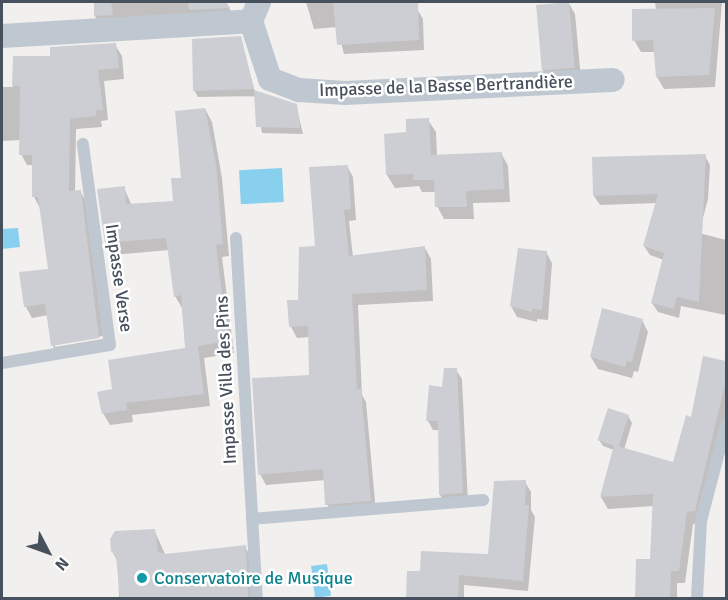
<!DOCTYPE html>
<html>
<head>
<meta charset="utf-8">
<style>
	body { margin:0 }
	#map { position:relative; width:728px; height:600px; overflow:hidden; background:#f2efef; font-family:Signika,sans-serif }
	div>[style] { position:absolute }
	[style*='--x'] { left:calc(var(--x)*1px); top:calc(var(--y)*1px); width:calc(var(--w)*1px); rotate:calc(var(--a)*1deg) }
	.water>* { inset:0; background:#89cfee; transform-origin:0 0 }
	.shadow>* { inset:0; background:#0003 }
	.building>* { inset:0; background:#ccced4; transform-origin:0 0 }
	.lane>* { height:12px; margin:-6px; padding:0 6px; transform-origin:6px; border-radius:6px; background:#bfc8d1 }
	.street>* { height:24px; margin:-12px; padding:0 12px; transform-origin:12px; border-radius:12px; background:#bfc8d1 }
	.dots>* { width:16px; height:16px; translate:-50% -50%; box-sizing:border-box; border:3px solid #fff; border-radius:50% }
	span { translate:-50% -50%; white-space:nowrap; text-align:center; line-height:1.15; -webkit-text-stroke:5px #fff; paint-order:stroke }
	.street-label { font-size:18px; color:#47505d }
	.culture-label { font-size:18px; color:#0d838f }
	.left { translate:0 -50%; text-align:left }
	.frame { position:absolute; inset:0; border:3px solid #47505d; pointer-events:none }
	.north { position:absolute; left:18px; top:522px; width:60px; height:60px; -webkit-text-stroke:4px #fff; paint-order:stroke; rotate:131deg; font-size:16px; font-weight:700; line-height:24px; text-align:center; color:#47505d }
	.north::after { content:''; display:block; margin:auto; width:21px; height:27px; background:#47505d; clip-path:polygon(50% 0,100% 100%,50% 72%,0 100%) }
</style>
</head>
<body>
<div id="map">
	<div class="water">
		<div style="left:282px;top:168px;width:34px;height:43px;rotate:87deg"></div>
		<div style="clip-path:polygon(18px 228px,20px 247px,2px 249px,2px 229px)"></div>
		<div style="left:327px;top:564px;width:32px;height:16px;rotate:83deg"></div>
	</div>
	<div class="shadow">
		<div style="clip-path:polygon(96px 2px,226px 2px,235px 19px,102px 27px,95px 16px)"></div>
		<div style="clip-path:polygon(306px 2px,400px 2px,400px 9px,417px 9px,423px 19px,424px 50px,344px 54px,337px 27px,314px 29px)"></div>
		<div style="clip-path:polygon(568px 2px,575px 14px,581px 79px,549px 81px,542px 69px)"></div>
		<div style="clip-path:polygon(655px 2px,722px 2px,715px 87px,664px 89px,657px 77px,656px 52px,641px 52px,634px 40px,656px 10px)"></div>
		<div style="clip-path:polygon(240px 37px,255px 92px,296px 105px,303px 134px,262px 133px,256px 96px,198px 97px,194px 90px)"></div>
		<div style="clip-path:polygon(115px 45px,122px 56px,124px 79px,104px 81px,108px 120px,101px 121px,102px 127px,76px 129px,75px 192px,80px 191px,86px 202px,103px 336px,55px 344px,55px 347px,103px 339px,104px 349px,59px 357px,53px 346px,48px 315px,32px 318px,26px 307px,21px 273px,50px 270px,40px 208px,34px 197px,34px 165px,27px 165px,21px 154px,21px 140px,2px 141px,2px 87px,13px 87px,14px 57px,52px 58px)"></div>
		<div style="clip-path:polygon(205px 109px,212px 122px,222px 178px,229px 256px,222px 257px,234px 353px,204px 358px,210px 406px,132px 415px,133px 422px,110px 425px,103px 413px,114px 391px,186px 349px,182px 308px,175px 296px,169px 250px,113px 255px,106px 243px,124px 188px,132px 206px,175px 202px)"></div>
		<div style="clip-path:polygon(428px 120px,436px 132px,437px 156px,501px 153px,508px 166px,510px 202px,473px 203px,474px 219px,444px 219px,437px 206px,436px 192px,422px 192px,419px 186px,395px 188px,387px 175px,408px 133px)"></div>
		<div style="clip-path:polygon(705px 156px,710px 165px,708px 199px,699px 233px,726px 240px,726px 315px,681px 306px,679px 318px,658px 312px,652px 303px,664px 260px,650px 255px,644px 246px,657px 203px,600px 205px,594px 196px,593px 159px)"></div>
		<div style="clip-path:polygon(347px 166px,353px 177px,356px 220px,349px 221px,353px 257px,425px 248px,431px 259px,433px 301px,358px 305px,362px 395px,366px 402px,376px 512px,333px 515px,327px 504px,326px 480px,266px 485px,260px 474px,311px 377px,309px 337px,297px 338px,291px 327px)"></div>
		<div style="clip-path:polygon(546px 252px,552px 263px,548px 320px,537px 319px,537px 322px,517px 317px,511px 306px)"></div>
		<div style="clip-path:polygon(642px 320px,648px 332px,638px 372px,634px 371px,632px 378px,598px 369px,591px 357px)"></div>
		<div style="clip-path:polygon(704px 358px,726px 362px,726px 420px,701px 523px,693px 524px,685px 583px,677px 583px,677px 598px,636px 598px,637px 560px,652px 561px,654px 506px,608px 509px,601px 497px,614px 450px,603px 446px,599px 440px,628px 416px,632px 423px,624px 450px,675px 464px,692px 418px)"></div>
		<div style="clip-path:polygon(456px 370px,462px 379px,468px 503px,446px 504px,440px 495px,440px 430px,433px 430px,428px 421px)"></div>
		<div style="clip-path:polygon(525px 482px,531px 492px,531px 510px,535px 517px,528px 591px,464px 585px,464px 598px,408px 598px,409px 573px,489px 555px)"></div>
		<div style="clip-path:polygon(154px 530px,166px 556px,245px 547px,256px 565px,257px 598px,119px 598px,118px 562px,112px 551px)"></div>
	</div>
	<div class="building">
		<div style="clip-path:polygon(94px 2px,111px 2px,113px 15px,94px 16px)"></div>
		<div style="clip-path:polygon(188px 2px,226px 2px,230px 8px,189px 10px)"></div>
		<div style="clip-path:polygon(333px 2px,418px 2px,419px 40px,337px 45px)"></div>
		<div style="left:569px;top:2px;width:66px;height:33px;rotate:85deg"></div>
		<div style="clip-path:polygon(715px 8px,709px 75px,656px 77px,653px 40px,632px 41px,632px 9px)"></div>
		<div style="clip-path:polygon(241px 36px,254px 89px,193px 91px,192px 39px)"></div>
		<div style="clip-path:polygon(116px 43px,119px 68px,98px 70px,103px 110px,96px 110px,96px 116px,70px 119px,69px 191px,81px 190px,99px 338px,51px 346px,45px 304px,24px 307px,19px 272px,48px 269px,38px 197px,32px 197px,32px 155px,19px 155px,20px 86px,12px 86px,13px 56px,50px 56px,50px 47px)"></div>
		<div style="clip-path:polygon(254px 90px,297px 104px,300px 128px,256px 127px)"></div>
		<div style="clip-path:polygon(205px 108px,216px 164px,223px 244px,216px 245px,228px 341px,198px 346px,204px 394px,126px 403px,127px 410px,102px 414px,97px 392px,112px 389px,108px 360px,185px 348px,181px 295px,174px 297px,166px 238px,105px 243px,97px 189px,125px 186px,126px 204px,173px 201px,171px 178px,181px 178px,175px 111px)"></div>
		<div style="clip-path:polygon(429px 118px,431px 155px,502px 152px,504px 189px,466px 191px,467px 207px,435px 207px,434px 180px,413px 180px,413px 174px,386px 175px,384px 134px,406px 132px,406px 119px)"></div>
		<div style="clip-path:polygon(706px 154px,699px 302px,677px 297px,674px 309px,651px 303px,664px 253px,643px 246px,658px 194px,593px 196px,592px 157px)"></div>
		<div style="clip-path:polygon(348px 165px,351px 209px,344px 210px,349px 256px,425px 246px,427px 290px,352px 294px,357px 389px,361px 389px,371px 501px,325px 505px,323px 469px,258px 475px,252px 378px,309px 375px,308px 326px,289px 327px,287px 300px,298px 300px,299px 247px,315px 246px,309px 167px)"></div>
		<div style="clip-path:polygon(518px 248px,547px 251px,542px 310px,532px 309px,532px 312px,510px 306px)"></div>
		<div style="clip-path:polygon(602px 308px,643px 319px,632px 362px,627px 361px,625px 367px,590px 357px)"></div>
		<div style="clip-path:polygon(703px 356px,726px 361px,726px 380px,695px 511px,687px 512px,679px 571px,671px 571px,670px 598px,635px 598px,636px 559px,650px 559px,653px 494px,600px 497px,614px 445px,673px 462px,686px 415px,691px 417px)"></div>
		<div style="clip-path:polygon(444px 368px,457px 368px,463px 493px,439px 495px,438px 421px,426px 421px,429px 385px,442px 387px)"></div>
		<div style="left:608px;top:408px;width:22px;height:34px;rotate:18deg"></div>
		<div style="clip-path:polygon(526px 480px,525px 505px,529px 505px,523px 581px,459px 575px,458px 598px,406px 598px,407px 571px,420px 571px,421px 551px,488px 554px,494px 481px)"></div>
		<div style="clip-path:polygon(155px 529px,158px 552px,165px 554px,246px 545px,248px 598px,120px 598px,116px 556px,111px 551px,110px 539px,115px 531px)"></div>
	</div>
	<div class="lane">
		<div style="--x:236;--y:238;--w:361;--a:86.7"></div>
		<div style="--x:2;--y:363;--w:109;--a:-9.5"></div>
		<div style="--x:110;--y:345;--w:203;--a:-97.7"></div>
		<div style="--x:252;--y:519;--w:232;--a:-4.7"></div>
		<div style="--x:697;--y:598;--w:77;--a:-87"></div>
		<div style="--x:701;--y:521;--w:99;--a:-75.4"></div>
	</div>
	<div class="street">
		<div style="--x:251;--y:21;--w:61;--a:71.9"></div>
		<div style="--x:270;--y:79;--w:31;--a:21"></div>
		<div style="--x:299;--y:90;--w:46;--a:3.7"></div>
		<div style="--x:345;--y:93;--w:268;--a:-2.8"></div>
		<div style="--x:2;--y:36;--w:249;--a:-3.4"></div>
		<div style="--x:251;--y:21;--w:21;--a:-67"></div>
	</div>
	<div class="dots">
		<div style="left:142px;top:578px;background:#0f9aa8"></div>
	</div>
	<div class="street-label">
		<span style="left:446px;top:86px;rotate:-2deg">Impasse de la Basse Bertrandière</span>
		<span style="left:119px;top:278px;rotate:82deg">Impasse Verse</span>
		<span style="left:226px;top:380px;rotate:-93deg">Impasse Villa des Pins</span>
	</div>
	<div class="culture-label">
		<span class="left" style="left:154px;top:578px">Conservatoire de Musique</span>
	</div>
	<div class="frame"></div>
	<div class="north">N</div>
</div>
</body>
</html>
